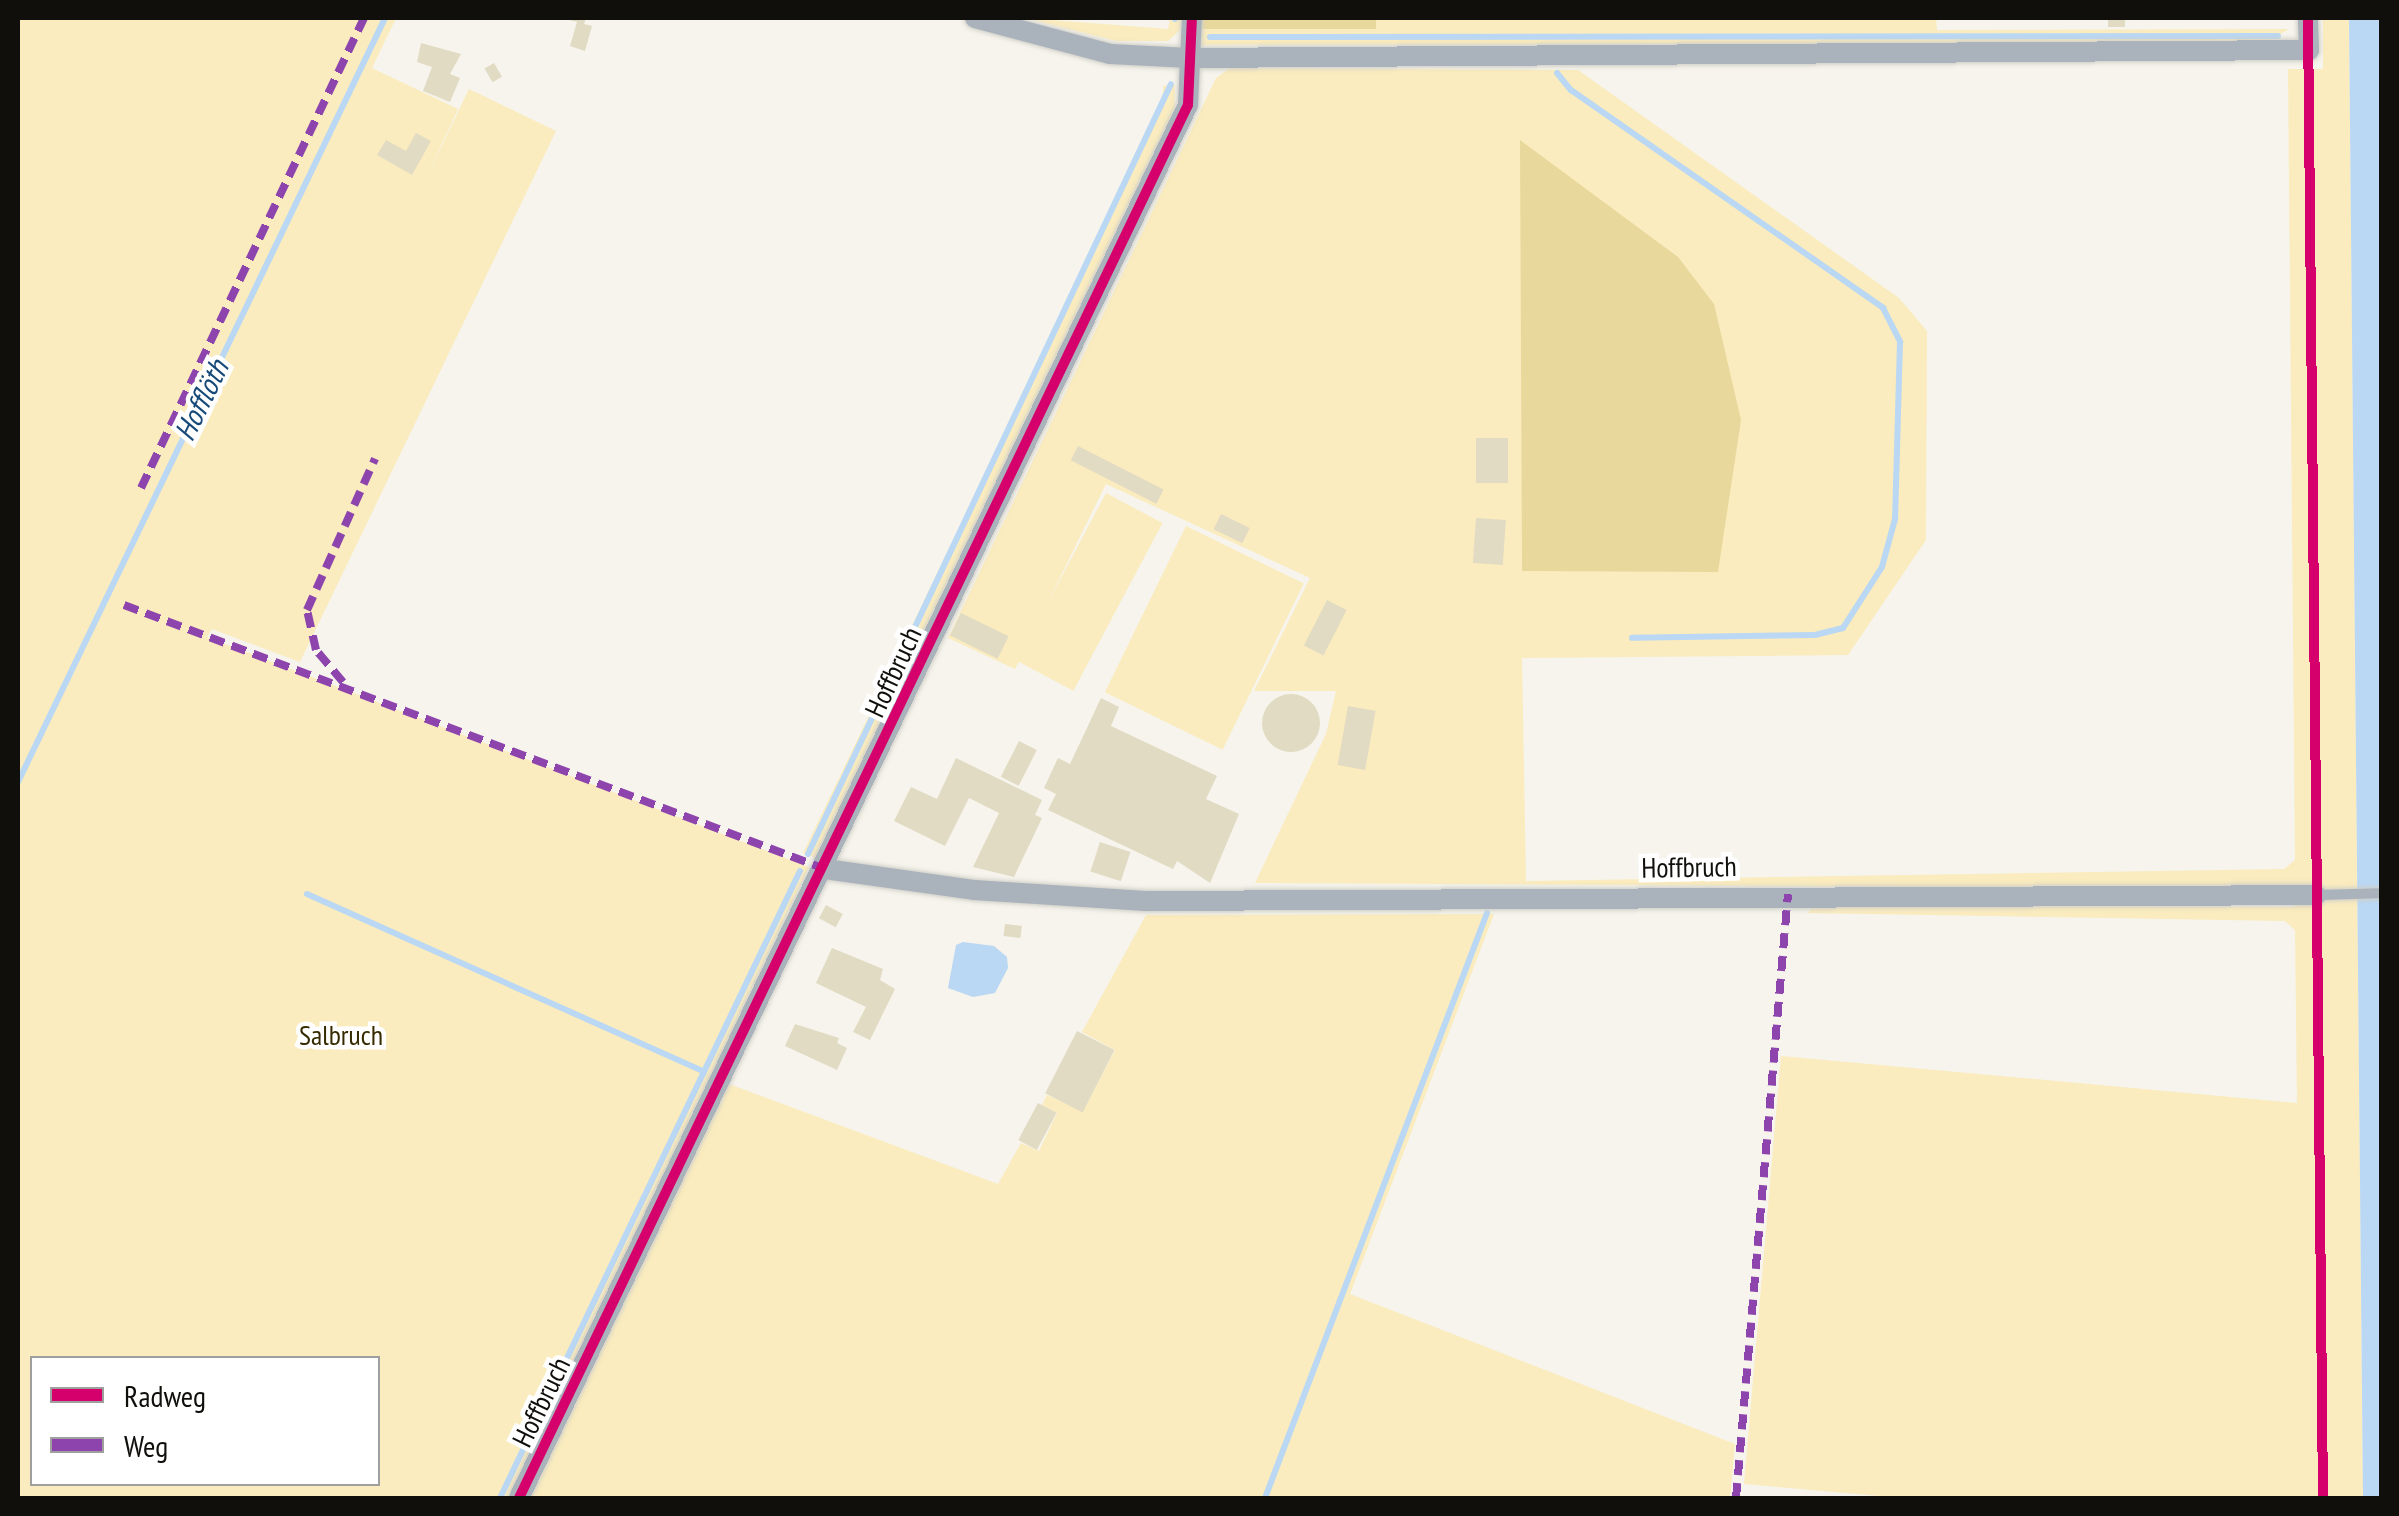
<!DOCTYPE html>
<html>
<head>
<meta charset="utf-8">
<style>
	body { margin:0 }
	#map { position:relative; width:2399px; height:1516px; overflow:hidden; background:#f6f4ec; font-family:"PT Sans Narrow",sans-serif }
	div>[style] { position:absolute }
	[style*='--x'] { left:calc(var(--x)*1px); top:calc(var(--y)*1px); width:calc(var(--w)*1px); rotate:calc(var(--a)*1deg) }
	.green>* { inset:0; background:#faecbe; transform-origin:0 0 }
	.forest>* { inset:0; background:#e9d89c; transform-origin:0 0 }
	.water>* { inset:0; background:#bad7f3 }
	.stream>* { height:6px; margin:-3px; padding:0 3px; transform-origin:3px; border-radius:3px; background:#bad7f3 }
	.building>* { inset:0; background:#e2dbc3; transform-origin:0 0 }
	.round { border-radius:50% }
	.roads { filter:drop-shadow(0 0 2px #d0cfc9) drop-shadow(0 0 2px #d0cfc9) }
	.service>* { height:10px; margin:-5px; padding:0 5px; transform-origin:5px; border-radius:5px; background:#aab3bb }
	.minor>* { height:20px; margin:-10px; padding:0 10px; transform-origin:10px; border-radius:10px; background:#aab3bb }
	.quiet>* { height:8px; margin-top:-4px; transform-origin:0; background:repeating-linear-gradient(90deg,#8e44ad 0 15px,transparent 0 23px) }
	.cycleway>* { height:10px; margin:-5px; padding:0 5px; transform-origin:5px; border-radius:5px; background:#d6006c }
	span { translate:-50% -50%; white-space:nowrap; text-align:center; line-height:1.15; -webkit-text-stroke:9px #fff; paint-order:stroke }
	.street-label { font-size:28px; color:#100f0b }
	.park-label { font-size:28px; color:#362b00 }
	.water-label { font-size:30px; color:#164978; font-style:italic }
	.frame { position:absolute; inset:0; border:20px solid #100f0b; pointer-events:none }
	.legend { position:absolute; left:30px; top:1356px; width:350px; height:130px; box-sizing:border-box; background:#fff; border:2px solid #9f9f9d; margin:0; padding:12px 18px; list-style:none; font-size:30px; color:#100f0b }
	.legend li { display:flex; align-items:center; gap:20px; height:50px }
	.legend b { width:50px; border:2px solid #9f9f9d }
</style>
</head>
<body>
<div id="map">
	<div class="green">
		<div style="clip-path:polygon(evenodd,18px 18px,396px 18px,372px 68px,458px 109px,424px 183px,469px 89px,556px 131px,300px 662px,212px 629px,207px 637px,809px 867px,710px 1077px,998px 1184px,1021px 1143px,1039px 1151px,1057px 1113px,1042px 1105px,1047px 1095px,1083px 1111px,1115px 1050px,1082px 1032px,1146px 915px,1494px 914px,1350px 1294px,1735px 1444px,1730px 1498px,18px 1498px,18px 18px,32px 1358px,378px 1358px,378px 1484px,32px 1484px,32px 1358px)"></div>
		<div style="clip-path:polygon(1025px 18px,1168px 29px,1170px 18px,1182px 18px,1181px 29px,1168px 41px,1116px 41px)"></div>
		<div style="clip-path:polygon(1376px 18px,1936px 18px,1937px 30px,2289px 29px,2265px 43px,1198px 45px,1199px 29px,1375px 29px)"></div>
		<div style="clip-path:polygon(2323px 18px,2349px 18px,2363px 1498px,1901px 1498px,1744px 1484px,1781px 1056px,2297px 1103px,2295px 930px,2285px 921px,1807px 913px,1816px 904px,2294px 907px,2295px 889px,1255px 883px,1326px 734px,1336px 691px,1254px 691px,1310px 578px,1106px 484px,1015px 669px,948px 638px,1216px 78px,1230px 68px,1578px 70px,1899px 298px,1927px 331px,1926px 540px,1848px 655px,1522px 658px,1526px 881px,2284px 869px,2295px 860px,2288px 69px,2323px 69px)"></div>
		<div style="clip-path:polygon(1175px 85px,1175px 108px,815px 858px,803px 853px,1163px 102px,1163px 86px)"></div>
		<div style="left:1106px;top:493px;width:64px;height:190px;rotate:28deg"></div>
		<div style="left:1186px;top:526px;width:131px;height:185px;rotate:26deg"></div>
	</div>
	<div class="forest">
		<div style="left:1200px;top:18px;width:176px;height:11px"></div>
		<div style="clip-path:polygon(1520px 140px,1678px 257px,1714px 304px,1741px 420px,1718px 572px,1522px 571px)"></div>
	</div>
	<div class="water">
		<div style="clip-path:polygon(2349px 18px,2382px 18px,2381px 1498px,2363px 1498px)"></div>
		<div style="clip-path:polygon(963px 942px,994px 946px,1007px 957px,1008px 968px,995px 993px,973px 997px,948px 988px,956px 945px)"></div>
	</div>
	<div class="stream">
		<div style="--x:1175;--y:19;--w:1;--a:-90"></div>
		<div style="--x:1210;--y:37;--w:1068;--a:-0.05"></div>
		<div style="--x:1557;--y:73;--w:22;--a:51"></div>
		<div style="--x:1571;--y:90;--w:381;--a:34.9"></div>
		<div style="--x:1883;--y:308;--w:38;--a:63"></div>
		<div style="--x:1900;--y:342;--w:177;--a:91.6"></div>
		<div style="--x:1895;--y:519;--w:50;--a:105.2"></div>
		<div style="--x:1882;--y:567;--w:72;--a:122.6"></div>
		<div style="--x:1843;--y:628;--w:29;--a:166"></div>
		<div style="--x:1815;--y:635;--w:183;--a:179.1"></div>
		<div style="--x:18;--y:782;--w:848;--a:-64.34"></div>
		<div style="--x:808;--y:854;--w:851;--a:-64.76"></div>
		<div style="--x:307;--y:894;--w:435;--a:24.1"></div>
		<div style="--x:500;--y:1498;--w:695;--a:-64.43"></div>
		<div style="--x:1265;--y:1498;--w:626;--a:-69.22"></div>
	</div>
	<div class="building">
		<div style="clip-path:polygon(561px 18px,586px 18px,584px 24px,592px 26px,585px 51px,570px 46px,577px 22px)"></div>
		<div style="left:2108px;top:18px;width:17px;height:9px"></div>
		<div style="clip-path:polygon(421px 43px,461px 54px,450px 74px,460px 78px,450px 102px,423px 91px,432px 67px,417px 62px)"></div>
		<div style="left:494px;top:63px;width:16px;height:11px;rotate:60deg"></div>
		<div style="clip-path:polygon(416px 133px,431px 141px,412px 175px,377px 155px,386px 140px,406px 151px)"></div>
		<div style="left:1476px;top:438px;width:32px;height:45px"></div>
		<div style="left:1078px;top:446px;width:96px;height:16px;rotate:27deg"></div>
		<div style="left:1221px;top:514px;width:32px;height:17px;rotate:26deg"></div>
		<div style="left:1476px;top:518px;width:30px;height:45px;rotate:4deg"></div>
		<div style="left:1327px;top:600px;width:22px;height:51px;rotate:27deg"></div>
		<div style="left:961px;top:613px;width:53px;height:25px;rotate:26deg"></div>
		<div class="round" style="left:1262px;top:694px;width:58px;height:58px"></div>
		<div style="clip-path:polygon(1101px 698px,1119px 707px,1111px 726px,1217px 776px,1206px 799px,1239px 814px,1210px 883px,1177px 861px,1173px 869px,1048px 810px,1056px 794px,1044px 788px,1058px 758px,1070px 764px)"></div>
		<div style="left:1348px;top:706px;width:28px;height:60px;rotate:10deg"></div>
		<div style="left:1019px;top:741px;width:20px;height:40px;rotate:27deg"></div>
		<div style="clip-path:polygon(956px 758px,1042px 800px,1035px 815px,1042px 818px,1014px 877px,973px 867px,999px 813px,969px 798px,945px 846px,894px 821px,911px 787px,937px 799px)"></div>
		<div style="left:1100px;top:842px;width:32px;height:31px;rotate:18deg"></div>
		<div style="left:826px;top:905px;width:19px;height:15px;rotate:28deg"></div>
		<div style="left:1005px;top:924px;width:17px;height:12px;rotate:7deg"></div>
		<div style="clip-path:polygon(832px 948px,883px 969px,880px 980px,895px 989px,870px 1040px,853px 1032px,866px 1007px,816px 983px)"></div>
		<div style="clip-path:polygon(795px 1024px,839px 1038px,837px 1043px,847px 1048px,837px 1070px,785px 1046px)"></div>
		<div style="left:1077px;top:1031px;width:42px;height:70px;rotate:27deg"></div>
		<div style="left:1038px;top:1103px;width:21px;height:42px;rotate:28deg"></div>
	</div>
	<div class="roads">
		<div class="service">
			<div style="--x:2316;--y:895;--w:66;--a:-1.7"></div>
		</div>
		<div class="minor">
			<div style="--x:975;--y:18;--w:140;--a:14.9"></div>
			<div style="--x:1110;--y:54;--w:79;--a:2.9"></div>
			<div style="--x:1189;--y:58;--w:1120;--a:-0.41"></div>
			<div style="--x:2309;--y:50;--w:32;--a:-92"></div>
			<div style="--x:825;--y:869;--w:150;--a:8"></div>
			<div style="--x:974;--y:890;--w:172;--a:3.7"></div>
			<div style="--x:1146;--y:901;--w:1170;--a:-0.29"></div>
			<div style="--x:519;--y:1498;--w:1545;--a:-64.35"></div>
			<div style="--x:1188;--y:105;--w:87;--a:-87.4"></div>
		</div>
	</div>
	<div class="quiet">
		<div style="--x:141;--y:488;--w:520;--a:-64.62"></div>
		<div style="--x:124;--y:605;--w:749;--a:20.64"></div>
		<div style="--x:343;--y:682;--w:42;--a:-130.2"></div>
		<div style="--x:316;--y:650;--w:41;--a:-102.7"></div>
		<div style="--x:307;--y:610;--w:166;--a:-65.8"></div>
		<div style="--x:1736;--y:1498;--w:606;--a:-85.08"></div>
	</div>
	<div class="cycleway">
		<div style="--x:2308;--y:18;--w:1480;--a:89.42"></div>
		<div style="--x:519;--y:1498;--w:1545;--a:-64.35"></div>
		<div style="--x:1188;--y:105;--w:87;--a:-87.4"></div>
	</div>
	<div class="street-label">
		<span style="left:893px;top:672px;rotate:-65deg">Hoffbruch</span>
		<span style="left:1689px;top:867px;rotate:-1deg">Hoffbruch</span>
		<span style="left:541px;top:1402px;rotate:-64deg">Hoffbruch</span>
	</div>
	<div class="park-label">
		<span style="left:341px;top:1035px">Salbruch</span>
	</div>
	<div class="water-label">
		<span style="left:201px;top:400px;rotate:-64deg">Hofflöth</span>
	</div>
	<div class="frame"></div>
	<ul class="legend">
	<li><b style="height:12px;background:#d6006c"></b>Radweg</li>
	<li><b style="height:12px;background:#8e44ad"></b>Weg</li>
	</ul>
</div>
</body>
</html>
